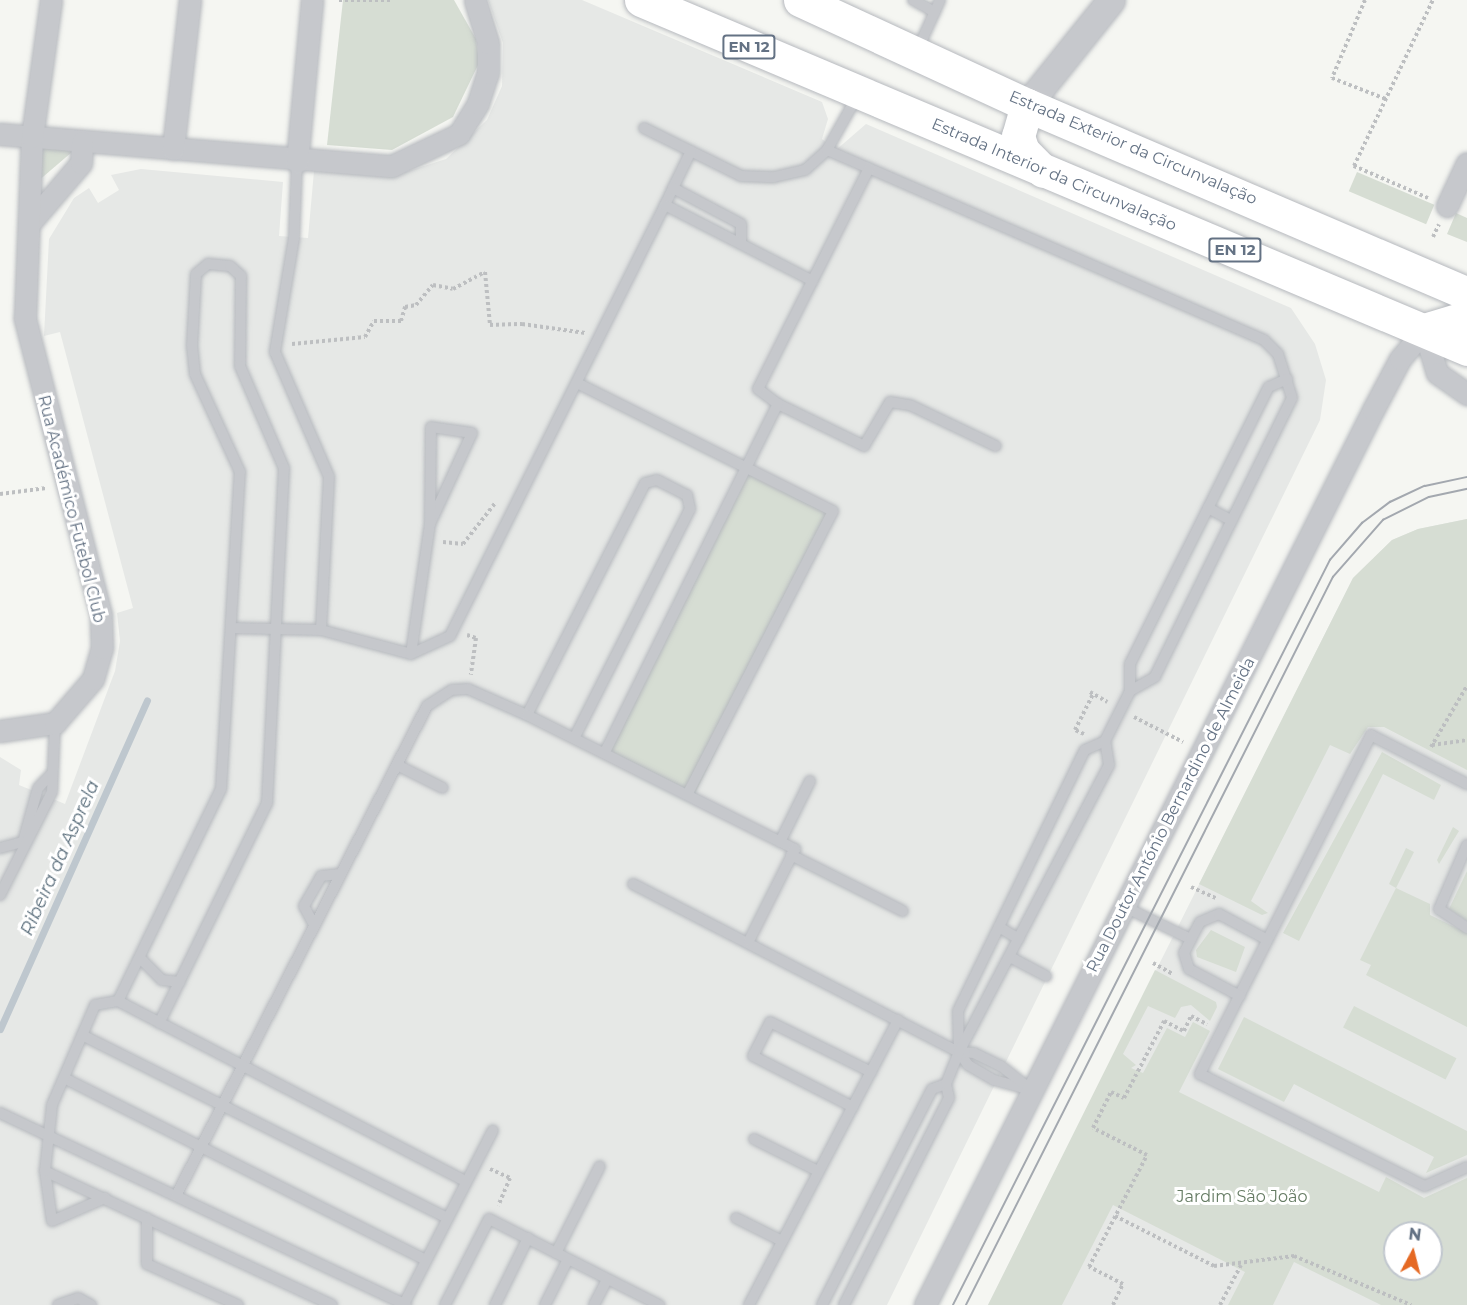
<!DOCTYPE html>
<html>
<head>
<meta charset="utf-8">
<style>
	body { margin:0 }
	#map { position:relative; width:1467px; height:1305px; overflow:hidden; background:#f5f6f2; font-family:Montserrat,sans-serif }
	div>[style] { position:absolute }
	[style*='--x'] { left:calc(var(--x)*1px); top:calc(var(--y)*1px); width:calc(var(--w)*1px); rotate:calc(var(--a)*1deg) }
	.built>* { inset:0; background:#e6e8e6 }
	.green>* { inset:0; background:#d6ddd3; transform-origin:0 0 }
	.stream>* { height:7px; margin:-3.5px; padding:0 3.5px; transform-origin:3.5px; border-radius:3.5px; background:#bec7ce }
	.path>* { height:4px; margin-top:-2px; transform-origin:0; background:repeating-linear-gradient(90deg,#bdbfc1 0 3px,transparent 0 6px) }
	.roads { filter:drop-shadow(0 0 2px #b6b9be) drop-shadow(0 0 2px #b6b9be) }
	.service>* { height:10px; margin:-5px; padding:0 5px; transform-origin:5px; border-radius:5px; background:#c6c8cc }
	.minor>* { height:21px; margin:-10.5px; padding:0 10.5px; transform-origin:10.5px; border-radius:10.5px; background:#c6c8cc }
	.tertiary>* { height:27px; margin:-13.5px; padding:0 13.5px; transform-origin:13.5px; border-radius:13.5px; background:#c6c8cc }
	.primary>* { height:33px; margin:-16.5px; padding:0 16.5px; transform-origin:16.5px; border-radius:16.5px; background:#fff }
	.tram>* { height:1.5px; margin:-0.75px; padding:0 0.75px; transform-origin:0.75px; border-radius:0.75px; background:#a3a8af }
	span { translate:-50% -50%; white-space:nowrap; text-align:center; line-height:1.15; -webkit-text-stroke:6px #fff; paint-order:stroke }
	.shield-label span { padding:2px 4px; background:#fff; border:2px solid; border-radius:4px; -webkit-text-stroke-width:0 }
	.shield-label { font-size:15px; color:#647284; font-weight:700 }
	.street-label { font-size:16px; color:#647284 }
	.park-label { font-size:16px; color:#657b63 }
	.water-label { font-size:18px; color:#607380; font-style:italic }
	.north { position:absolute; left:1383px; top:1221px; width:60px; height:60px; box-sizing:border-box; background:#fff; border:2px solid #c1c7ce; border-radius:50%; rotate:7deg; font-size:16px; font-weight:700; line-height:24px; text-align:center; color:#647284 }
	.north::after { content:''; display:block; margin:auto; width:21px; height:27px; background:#e56923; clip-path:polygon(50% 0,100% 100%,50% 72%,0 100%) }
</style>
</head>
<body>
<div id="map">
	<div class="built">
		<div style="clip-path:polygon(488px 0,582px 0,822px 102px,828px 119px,822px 139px,836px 150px,866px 124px,1291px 308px,1315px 344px,1326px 380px,1320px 420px,887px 1305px,0 1305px,0 757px,21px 770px,19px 785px,65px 804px,115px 671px,120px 641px,117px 613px,133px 608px,60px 332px,44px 336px,49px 239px,74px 198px,89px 188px,98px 203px,119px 190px,111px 175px,141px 169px,283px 182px,279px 236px,308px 238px,314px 171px,390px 177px,446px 159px,487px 120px,502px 86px,503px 43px)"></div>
		<div style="clip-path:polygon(evenodd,1467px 519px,1467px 1305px,988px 1305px,1353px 578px,1392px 540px,1418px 529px,1467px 519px,1395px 1233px,1431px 1233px,1431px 1269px,1395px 1269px,1395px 1233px)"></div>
	</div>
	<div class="green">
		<div style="clip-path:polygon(343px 0,454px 0,476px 39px,479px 63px,453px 117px,392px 150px,327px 145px)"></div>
		<div style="clip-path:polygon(41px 143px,72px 152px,37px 182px)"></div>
		<div style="left:1357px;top:172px;width:84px;height:21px;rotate:23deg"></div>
		<div style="clip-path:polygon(1456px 213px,1467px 218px,1467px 242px,1447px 234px)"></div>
		<div style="left:746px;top:468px;width:97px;height:317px;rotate:26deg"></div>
		<div style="clip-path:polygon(1467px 519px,1467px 770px,1384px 727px,1368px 727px,1350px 754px,1330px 745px,1251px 901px,1268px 913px,1262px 915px,1199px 884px,1353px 578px,1392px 540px,1418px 529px)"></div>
		<div style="clip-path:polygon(1382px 752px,1441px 785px,1434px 800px,1383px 774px,1299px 941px,1283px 933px)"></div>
		<div style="clip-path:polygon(1453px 827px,1459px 831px,1439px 864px,1437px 860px)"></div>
		<div style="clip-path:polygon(1406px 848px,1414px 852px,1396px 888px,1430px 904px,1430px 915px,1467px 933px,1467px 1027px,1366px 975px,1371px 965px,1360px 960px,1396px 888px,1389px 884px)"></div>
		<div style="clip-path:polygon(1467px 871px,1467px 921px,1449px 909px)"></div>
		<div style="clip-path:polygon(1211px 930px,1245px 947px,1236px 972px,1197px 957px,1196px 950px)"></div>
		<div style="clip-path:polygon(evenodd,1155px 970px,1216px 1002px,1217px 1007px,1210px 1021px,1191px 1005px,1181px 1007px,1175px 1018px,1148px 1006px,1123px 1054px,1136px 1065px,1131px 1068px,1143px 1073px,1167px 1028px,1185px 1037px,1193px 1022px,1210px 1031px,1179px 1092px,1379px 1192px,1386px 1177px,1424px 1198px,1467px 1178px,1467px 1305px,1381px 1305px,1294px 1262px,1273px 1305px,1228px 1305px,1245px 1272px,1113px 1205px,1062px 1305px,988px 1305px,1155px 970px,1395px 1233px,1431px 1233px,1431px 1269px,1395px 1269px,1395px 1233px)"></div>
		<div style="left:1354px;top:1006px;width:115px;height:24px;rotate:27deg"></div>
		<div style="clip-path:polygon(1244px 1017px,1467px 1131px,1467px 1155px,1426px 1173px,1434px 1157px,1294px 1084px,1284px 1102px,1218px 1069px)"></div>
	</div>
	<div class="stream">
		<div style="--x:0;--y:1029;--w:360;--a:-65.9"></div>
	</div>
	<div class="path">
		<div style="--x:339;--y:0;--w:52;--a:0"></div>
		<div style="--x:1365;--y:0;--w:85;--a:112.9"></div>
		<div style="--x:1332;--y:78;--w:58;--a:21.3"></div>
		<div style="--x:1428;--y:198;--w:81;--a:-156.6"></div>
		<div style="--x:1354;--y:166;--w:184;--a:-64.6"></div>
		<div style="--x:1433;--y:237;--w:14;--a:-65"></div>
		<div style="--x:292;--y:344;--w:73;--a:-5.5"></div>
		<div style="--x:365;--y:337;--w:18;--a:-61"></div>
		<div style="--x:374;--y:321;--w:27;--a:0"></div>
		<div style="--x:401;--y:321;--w:15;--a:-74"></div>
		<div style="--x:405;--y:307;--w:11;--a:-10"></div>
		<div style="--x:416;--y:305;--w:26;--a:-50"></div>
		<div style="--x:433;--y:285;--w:20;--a:11"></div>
		<div style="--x:453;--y:289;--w:36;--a:-28"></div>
		<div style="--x:485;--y:272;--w:53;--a:84.6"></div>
		<div style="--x:490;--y:325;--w:32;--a:-2"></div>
		<div style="--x:522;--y:324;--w:64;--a:8.1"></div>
		<div style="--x:0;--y:494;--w:47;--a:-7.3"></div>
		<div style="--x:443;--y:542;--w:20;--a:6"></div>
		<div style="--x:463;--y:544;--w:53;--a:-51.8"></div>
		<div style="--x:467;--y:635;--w:9;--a:18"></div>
		<div style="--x:476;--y:638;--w:37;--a:98"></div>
		<div style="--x:1090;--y:692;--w:20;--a:30"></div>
		<div style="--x:1134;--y:717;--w:55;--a:27"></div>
		<div style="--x:1084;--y:734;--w:10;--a:-156"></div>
		<div style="--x:1075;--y:730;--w:40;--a:-63.4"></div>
		<div style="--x:1432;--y:745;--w:35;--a:-8"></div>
		<div style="--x:1431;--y:747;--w:71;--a:-59.5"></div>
		<div style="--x:1191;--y:887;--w:27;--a:24"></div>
		<div style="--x:1153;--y:963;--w:23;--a:29"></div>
		<div style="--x:490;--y:1169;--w:22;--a:24"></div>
		<div style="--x:510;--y:1178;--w:30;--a:113"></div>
		<div style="--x:1115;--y:1216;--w:111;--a:26.8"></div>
		<div style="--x:1214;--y:1266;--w:81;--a:-7.1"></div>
		<div style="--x:1294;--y:1256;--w:127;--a:22.7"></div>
		<div style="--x:1113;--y:1305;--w:23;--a:-65"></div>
		<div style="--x:1123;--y:1284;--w:38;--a:-153"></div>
		<div style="--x:1089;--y:1267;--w:126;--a:-62.6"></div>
		<div style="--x:1147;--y:1155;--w:60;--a:-153.4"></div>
		<div style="--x:1093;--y:1128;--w:40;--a:-63.4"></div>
		<div style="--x:1111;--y:1092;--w:14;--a:25"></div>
		<div style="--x:1124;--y:1098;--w:87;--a:-62.5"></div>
		<div style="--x:1164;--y:1021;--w:22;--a:27"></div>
		<div style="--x:1184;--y:1031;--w:17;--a:-65"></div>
		<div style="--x:1191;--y:1016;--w:18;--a:27"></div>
		<div style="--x:1220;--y:1305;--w:45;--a:-62.3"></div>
	</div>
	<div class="roads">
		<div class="service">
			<div style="--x:913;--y:0;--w:25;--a:29"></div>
			<div style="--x:917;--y:51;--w:56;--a:-65.7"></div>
			<div style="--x:644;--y:128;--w:108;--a:26.3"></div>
			<div style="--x:741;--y:176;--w:33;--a:2"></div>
			<div style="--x:774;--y:177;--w:32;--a:-13"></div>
			<div style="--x:805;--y:170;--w:30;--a:-42"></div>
			<div style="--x:827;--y:150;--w:63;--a:-60.6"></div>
			<div style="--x:827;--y:150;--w:477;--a:23.5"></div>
			<div style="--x:1264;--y:340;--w:20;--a:45"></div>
			<div style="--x:1278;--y:354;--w:46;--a:72.3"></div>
			<div style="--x:1292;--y:398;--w:311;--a:116.2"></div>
			<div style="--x:1155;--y:677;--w:29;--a:151"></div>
			<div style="--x:297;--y:162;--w:76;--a:92.3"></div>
			<div style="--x:294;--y:238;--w:116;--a:99.5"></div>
			<div style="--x:275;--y:352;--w:136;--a:66.6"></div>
			<div style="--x:329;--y:477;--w:153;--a:93"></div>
			<div style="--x:673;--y:188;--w:41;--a:-64.1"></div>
			<div style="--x:665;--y:205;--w:19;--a:-65"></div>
			<div style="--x:673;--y:188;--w:77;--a:27.9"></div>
			<div style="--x:741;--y:224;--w:20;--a:90"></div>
			<div style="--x:577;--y:383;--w:286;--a:26.6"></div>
			<div style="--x:833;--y:511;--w:319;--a:117.2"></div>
			<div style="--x:778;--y:404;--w:96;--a:26"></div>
			<div style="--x:864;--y:446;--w:51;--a:-59.4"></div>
			<div style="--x:890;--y:402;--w:20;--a:9"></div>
			<div style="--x:910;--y:405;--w:95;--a:25.5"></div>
			<div style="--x:1208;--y:508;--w:27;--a:28"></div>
			<div style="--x:231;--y:628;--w:90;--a:1.3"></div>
			<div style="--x:321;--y:630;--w:93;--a:14.9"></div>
			<div style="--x:411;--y:654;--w:43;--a:-24.8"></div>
			<div style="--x:450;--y:636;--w:482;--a:-63.5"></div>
			<div style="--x:665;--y:205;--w:166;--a:27.2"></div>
			<div style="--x:411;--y:654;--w:131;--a:-81.7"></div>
			<div style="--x:430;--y:524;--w:100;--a:-65.2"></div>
			<div style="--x:472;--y:433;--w:41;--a:-171.7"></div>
			<div style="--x:431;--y:427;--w:97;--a:90.6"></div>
			<div style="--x:527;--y:715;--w:260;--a:-63"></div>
			<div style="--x:645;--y:483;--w:12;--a:-14"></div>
			<div style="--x:657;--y:480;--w:34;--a:27"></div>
			<div style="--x:687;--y:495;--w:14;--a:78"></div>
			<div style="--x:690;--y:509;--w:255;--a:116.8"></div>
			<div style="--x:605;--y:752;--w:389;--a:-63.6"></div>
			<div style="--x:778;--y:404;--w:25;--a:-143"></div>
			<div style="--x:758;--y:389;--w:247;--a:-63.3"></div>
			<div style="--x:397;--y:765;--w:51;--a:26.6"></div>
			<div style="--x:1467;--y:784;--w:108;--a:-153"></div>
			<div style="--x:1371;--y:735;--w:380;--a:116.8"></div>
			<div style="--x:1200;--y:1074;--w:251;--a:26.5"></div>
			<div style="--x:1425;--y:1186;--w:46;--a:-24.3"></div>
			<div style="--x:23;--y:842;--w:56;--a:-74.5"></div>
			<div style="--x:38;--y:788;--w:18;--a:-47"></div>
			<div style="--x:780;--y:842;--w:68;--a:-63.8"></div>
			<div style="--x:1467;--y:845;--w:70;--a:113.6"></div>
			<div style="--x:1439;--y:909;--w:34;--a:34"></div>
			<div style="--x:0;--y:848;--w:24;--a:-15"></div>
			<div style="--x:791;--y:855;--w:125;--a:26.6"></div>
			<div style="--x:633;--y:884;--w:367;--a:27.3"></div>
			<div style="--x:959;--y:1052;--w:16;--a:55"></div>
			<div style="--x:968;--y:1065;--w:30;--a:30"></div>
			<div style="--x:994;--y:1080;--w:39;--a:15"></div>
			<div style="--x:0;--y:895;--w:115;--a:-63.2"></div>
			<div style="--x:52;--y:792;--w:69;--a:-87.5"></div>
			<div style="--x:1125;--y:907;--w:73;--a:25.9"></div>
			<div style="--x:313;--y:923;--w:19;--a:-118"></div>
			<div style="--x:304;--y:906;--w:34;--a:-60"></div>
			<div style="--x:321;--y:876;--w:19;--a:-6"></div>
			<div style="--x:999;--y:927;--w:23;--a:31"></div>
			<div style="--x:1010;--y:957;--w:41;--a:27.8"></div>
			<div style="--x:140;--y:958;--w:31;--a:45"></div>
			<div style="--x:162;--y:980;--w:18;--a:6"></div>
			<div style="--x:1240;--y:996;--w:58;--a:-152.1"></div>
			<div style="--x:1189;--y:969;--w:17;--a:-107"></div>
			<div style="--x:1184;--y:953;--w:16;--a:-63"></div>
			<div style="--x:1191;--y:939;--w:19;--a:-62"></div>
			<div style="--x:1200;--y:922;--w:21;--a:-23"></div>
			<div style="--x:1219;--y:914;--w:55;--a:28"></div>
			<div style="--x:118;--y:1001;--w:236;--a:-64.1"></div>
			<div style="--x:221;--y:789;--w:318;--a:-86.6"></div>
			<div style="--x:240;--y:472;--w:108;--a:-114.7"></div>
			<div style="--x:195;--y:374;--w:28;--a:-96"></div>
			<div style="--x:192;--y:346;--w:72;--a:-86.8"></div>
			<div style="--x:196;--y:274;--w:16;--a:-40"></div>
			<div style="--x:208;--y:264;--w:22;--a:5"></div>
			<div style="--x:230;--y:266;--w:15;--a:42"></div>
			<div style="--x:241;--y:276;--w:90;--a:90.6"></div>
			<div style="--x:240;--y:366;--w:111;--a:66.7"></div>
			<div style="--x:284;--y:468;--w:335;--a:92.9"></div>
			<div style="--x:267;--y:803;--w:245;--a:116.1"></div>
			<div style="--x:82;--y:1035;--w:408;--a:26.6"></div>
			<div style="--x:959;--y:1052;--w:41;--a:-91.4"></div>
			<div style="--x:958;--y:1011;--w:290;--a:-64.1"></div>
			<div style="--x:1085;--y:750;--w:22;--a:-24"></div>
			<div style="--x:959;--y:1052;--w:15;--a:4"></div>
			<div style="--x:974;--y:1053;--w:30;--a:26"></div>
			<div style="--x:1001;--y:1066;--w:33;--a:38"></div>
			<div style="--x:64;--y:1078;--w:405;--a:26.7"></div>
			<div style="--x:853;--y:1107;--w:112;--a:-153"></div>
			<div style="--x:753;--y:1056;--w:38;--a:-63"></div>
			<div style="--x:770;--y:1022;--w:113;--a:26.3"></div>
			<div style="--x:0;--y:1113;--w:449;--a:25.3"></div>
			<div style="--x:754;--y:1139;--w:72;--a:26.6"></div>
			<div style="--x:45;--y:1171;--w:50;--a:82"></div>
			<div style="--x:52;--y:1221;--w:58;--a:-23.5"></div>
			<div style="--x:176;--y:1196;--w:551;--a:-62.88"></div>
			<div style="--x:427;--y:706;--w:30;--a:-33"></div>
			<div style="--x:452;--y:690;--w:16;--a:-4"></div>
			<div style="--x:468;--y:689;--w:64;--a:23.8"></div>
			<div style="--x:527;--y:715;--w:300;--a:26.6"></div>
			<div style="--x:795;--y:849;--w:103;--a:116.6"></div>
			<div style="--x:147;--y:1218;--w:46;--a:90"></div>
			<div style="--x:147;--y:1264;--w:100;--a:24.3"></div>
			<div style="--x:736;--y:1218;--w:51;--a:26.6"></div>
			<div style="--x:556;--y:1253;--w:97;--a:-63.2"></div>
			<div style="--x:404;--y:1304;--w:195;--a:-62.9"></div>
			<div style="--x:58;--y:1305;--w:21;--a:-19"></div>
			<div style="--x:78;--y:1298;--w:15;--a:28"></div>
			<div style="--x:332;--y:1305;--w:317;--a:-155"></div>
			<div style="--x:45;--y:1171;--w:66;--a:-83.9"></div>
			<div style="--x:52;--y:1105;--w:109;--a:-66.7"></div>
			<div style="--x:95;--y:1005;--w:23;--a:-10"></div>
			<div style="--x:118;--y:1001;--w:391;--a:27.4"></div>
			<div style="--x:445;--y:1305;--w:97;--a:-62.9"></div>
			<div style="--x:489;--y:1219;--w:191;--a:26.8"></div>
			<div style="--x:495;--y:1305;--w:75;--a:-63.8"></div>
			<div style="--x:545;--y:1305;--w:51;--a:-63.4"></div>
			<div style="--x:594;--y:1305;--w:29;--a:-63"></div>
			<div style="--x:749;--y:1305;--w:322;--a:-62.4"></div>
			<div style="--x:822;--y:1305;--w:242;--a:-63"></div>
			<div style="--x:932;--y:1089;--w:15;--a:-20"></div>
			<div style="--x:844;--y:1305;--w:232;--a:-63.1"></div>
			<div style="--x:949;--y:1098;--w:14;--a:-102"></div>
			<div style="--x:946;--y:1084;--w:35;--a:-68"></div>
			<div style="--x:959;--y:1052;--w:324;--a:-62.4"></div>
			<div style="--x:1109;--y:765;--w:24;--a:-99"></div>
			<div style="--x:1105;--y:741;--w:56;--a:-63.4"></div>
			<div style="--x:1130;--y:691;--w:27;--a:-90"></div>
			<div style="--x:1130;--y:664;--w:310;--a:-63.4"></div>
			<div style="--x:1269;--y:387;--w:20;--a:-24"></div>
		</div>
		<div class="minor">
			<div style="--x:0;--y:134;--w:393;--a:4.7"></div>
			<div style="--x:392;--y:166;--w:74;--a:-25.5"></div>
			<div style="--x:459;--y:134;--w:36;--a:-58"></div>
			<div style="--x:478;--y:103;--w:32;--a:-72"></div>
			<div style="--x:488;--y:73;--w:30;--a:-90"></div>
			<div style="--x:488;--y:43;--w:45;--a:-106.8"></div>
			<div style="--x:173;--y:149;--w:150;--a:-83.5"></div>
			<div style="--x:297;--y:162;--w:163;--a:-84.7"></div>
			<div style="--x:1447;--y:206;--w:47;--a:-65.1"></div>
			<div style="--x:29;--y:224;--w:80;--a:-49.6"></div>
			<div style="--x:81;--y:163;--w:21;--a:-87"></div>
			<div style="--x:1424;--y:330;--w:45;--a:73.2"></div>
			<div style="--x:1437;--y:373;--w:37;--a:35"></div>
			<div style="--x:0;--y:731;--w:56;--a:-8.3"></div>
			<div style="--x:55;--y:723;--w:58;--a:-49.2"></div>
			<div style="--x:93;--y:679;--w:32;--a:-74"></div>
			<div style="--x:102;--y:648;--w:33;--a:-92"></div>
			<div style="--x:101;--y:615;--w:307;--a:-104.4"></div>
			<div style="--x:25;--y:318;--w:181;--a:-87.8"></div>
			<div style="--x:32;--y:137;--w:138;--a:-82.1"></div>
			<div style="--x:925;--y:1305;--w:1001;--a:-63.41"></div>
			<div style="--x:1373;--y:410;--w:58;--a:-62.1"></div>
			<div style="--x:1400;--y:359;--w:38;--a:-50"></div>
		</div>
		<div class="tertiary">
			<div style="--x:1027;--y:105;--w:134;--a:-51.3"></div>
		</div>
		<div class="primary">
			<div style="--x:641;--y:0;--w:897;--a:22.9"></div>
			<div style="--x:800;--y:0;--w:250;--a:24.8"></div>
			<div style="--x:1027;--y:105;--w:479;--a:23.2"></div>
			<div style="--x:1027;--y:105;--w:32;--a:106"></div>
			<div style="--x:1018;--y:136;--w:16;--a:72"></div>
			<div style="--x:1023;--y:151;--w:28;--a:45"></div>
			<div style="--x:1424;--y:330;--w:45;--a:-16.8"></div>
		</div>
	</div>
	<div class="tram">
		<div style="--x:953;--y:1305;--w:835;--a:-63.16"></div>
		<div style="--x:1330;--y:560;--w:49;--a:-49.1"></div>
		<div style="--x:1362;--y:523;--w:35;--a:-37"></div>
		<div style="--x:1390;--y:502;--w:38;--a:-25"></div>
		<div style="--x:1425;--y:486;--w:43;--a:-12.1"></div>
		<div style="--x:966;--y:1305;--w:815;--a:-63.25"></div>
		<div style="--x:1333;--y:577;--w:76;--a:-48.7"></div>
		<div style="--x:1383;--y:520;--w:51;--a:-26.6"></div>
		<div style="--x:1429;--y:497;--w:39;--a:-12"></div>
	</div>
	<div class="shield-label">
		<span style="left:749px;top:47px">EN 12</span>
		<span style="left:1235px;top:250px">EN 12</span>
	</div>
	<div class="street-label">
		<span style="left:1133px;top:148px;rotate:23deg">Estrada Exterior da Circunvalação</span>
		<span style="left:1054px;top:175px;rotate:23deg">Estrada Interior da Circunvalação</span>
		<span style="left:71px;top:509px;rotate:76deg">Rua Académico Futebol Club</span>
		<span style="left:1171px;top:815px;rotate:-63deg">Rua Doutor António Bernardino de Almeida</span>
	</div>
	<div class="park-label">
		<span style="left:1242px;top:1197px">Jardim São João</span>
	</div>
	<div class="water-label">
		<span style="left:60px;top:858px;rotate:-66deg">Ribeira da Asprela</span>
	</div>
	<div class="north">N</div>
</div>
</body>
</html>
